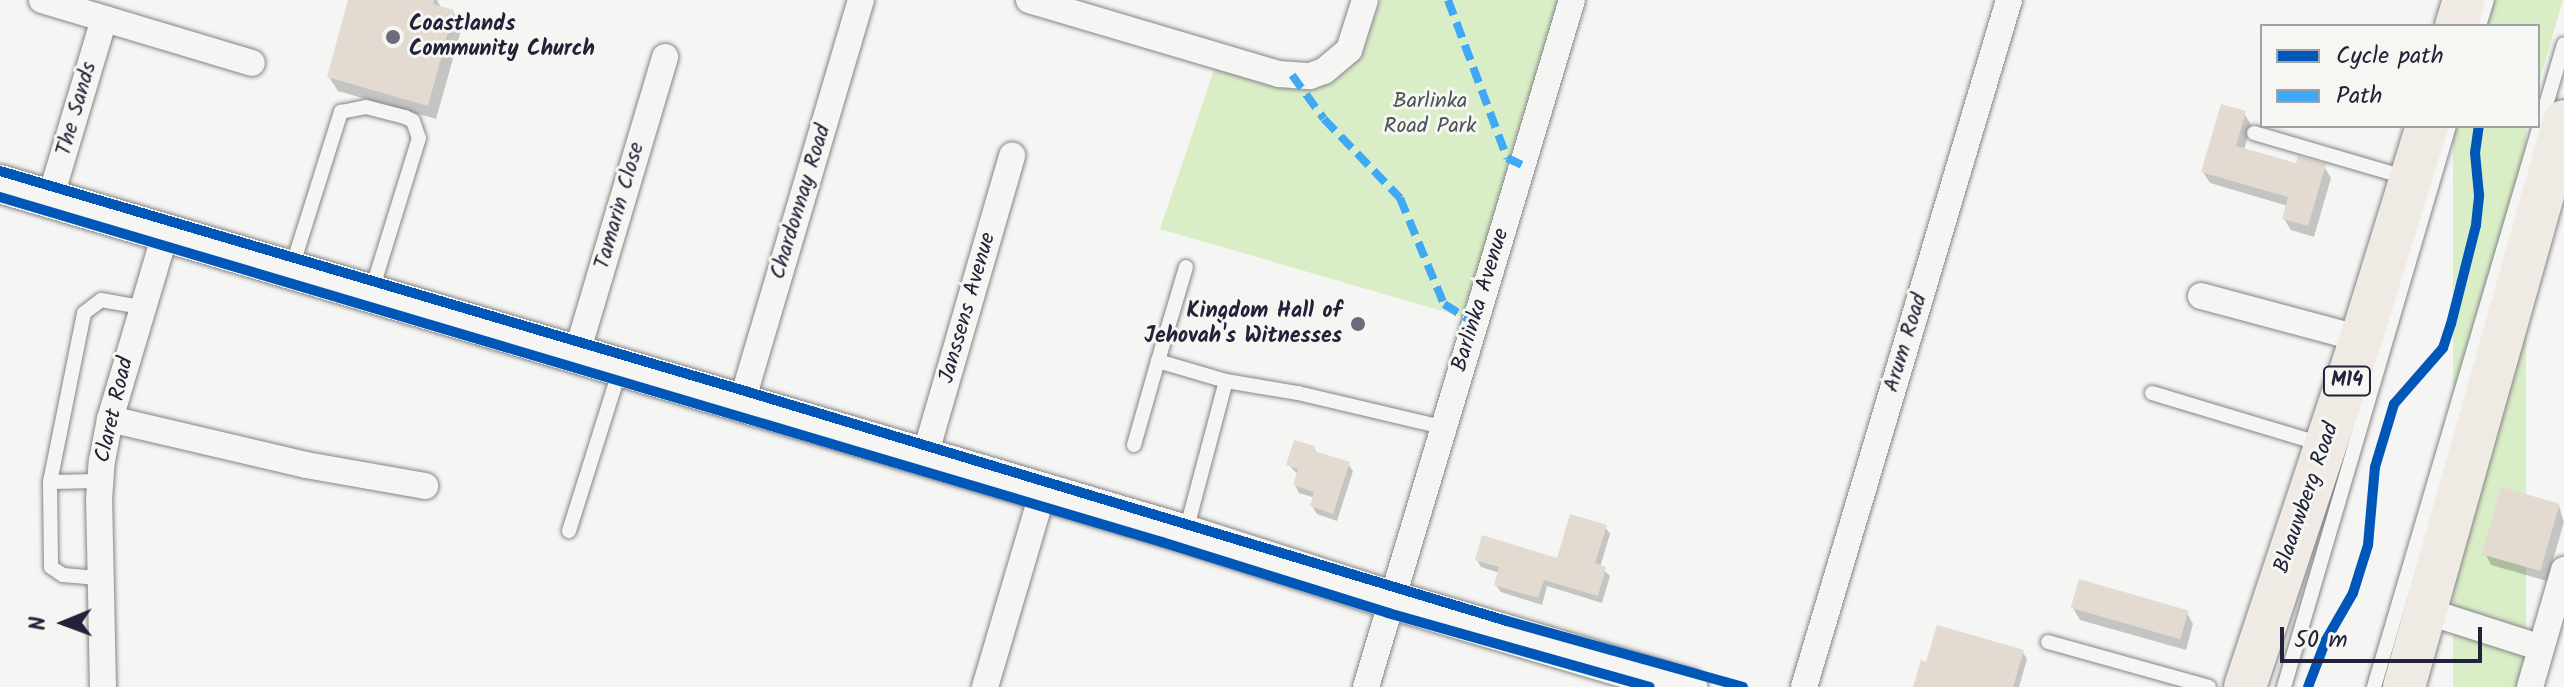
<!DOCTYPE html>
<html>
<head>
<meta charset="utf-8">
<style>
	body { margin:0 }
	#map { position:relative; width:2564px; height:687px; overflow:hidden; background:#f5f5f3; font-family:Kalam,sans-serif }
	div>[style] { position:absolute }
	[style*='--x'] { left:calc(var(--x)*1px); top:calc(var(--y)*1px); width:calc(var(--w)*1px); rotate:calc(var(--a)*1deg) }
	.green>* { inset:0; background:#d9eec6; transform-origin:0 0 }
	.shadow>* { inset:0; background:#0003 }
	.building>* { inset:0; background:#e3dbd2; transform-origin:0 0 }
	.roads { filter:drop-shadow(0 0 2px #858589) drop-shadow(0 0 2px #858589) }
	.lane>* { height:14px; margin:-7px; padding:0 7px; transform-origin:7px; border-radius:7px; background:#f5f5f3 }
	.street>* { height:26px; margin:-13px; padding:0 13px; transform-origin:13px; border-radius:13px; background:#f5f5f3 }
	.secondary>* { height:38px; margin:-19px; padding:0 19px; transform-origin:19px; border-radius:19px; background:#f5f5f3 }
	.primary>* { height:42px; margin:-21px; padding:0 21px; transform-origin:21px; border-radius:21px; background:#efebe4 }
	.quiet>* { height:8px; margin-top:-4px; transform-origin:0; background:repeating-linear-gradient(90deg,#3fa9f5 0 16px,transparent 0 24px) }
	.cycleway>* { height:10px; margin:-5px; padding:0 5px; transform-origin:5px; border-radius:5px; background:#0057b8 }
	.dots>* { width:22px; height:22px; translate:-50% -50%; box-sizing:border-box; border:4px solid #f6f6f2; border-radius:50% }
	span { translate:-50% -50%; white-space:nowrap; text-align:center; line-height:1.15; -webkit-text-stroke:6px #f6f6f2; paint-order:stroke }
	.shield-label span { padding:2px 6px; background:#f6f6f2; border:2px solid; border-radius:6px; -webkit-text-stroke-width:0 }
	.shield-label { font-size:20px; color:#22223b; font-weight:700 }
	.poi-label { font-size:22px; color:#22223b; font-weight:700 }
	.left { translate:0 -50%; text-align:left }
	.right { translate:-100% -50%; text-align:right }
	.park-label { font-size:22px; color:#4a5455 }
	.street-label { font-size:22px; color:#22223b }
	.legend { position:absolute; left:2260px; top:24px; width:280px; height:104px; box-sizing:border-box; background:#f6f6f2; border:2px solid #a1a1a9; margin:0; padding:10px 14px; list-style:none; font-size:24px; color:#22223b }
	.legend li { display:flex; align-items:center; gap:16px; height:40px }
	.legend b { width:40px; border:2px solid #a1a1a9 }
	.north { position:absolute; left:24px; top:583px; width:80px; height:80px; -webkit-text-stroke:6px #f6f6f2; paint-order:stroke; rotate:269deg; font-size:22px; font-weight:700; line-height:32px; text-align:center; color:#22223b }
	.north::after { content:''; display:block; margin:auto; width:28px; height:36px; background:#22223b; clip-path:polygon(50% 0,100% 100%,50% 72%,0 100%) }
	.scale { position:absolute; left:2280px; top:627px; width:202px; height:36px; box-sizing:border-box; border:4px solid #22223b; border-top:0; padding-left:10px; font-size:24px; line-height:28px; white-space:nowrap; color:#22223b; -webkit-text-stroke:6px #f6f6f2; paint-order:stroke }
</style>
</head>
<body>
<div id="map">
	<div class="green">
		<div style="clip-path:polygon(1380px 0,1558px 0,1463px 317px,1160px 229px,1215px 67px,1293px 89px,1334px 81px,1362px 54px)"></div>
		<div style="clip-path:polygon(2491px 0,2563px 0,2538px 86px,2538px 26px,2483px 26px)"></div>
		<div style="left:2453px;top:126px;width:73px;height:586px"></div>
	</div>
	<div class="shadow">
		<div style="clip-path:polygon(351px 0,437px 0,442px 9px,453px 12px,462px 27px,436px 119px,338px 91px,329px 77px)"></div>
		<div style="clip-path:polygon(2244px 113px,2251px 125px,2244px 150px,2297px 166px,2324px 166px,2331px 178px,2314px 237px,2291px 230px,2284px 219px,2288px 206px,2210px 183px,2203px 172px)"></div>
		<div style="clip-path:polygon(1314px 448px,1317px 454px,1348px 464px,1353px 471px,1337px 521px,1317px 514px,1312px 506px,1315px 498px,1299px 493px,1295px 485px,1298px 475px,1289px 465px)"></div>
		<div style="clip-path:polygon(2559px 506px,2564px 522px,2547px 581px,2491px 565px,2485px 553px)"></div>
		<div style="clip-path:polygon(1605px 527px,1610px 534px,1600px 567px,1610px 576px,1602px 603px,1547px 586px,1542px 605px,1501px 592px,1496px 585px,1500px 573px,1481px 567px,1477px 560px,1558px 560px)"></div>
		<div style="clip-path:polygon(2073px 608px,2187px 613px,2193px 624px,2186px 650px,2080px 620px)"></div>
		<div style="clip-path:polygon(2022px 651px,2027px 659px,2019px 687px,1918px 687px)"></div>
	</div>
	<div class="building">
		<div style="clip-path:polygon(348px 0,434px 0,433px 4px,454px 10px,428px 106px,327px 77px)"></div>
		<div style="clip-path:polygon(2221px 104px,2246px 111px,2236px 146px,2296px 163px,2298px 156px,2326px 164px,2308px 226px,2282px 219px,2288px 197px,2201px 172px)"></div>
		<div style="clip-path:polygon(1294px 440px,1315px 446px,1314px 451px,1350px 462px,1333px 514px,1310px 506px,1314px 492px,1293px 485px,1298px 469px,1286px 465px)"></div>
		<div style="left:2501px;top:487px;width:61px;height:70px;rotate:16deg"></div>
		<div style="clip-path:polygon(1570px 514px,1607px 525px,1595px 563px,1606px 567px,1598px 596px,1544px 580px,1538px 598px,1494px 585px,1499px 567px,1475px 560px,1482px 535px,1557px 558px)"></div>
		<div style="left:2079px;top:579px;width:114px;height:30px;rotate:16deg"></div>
		<div style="clip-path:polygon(1937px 625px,2024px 650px,2013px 687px,1913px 687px,1921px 660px,1926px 662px)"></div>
	</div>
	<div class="roads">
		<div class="lane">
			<div style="--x:2479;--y:26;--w:27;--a:-73"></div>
			<div style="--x:2254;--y:133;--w:160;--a:16.3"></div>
			<div style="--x:292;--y:267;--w:163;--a:-72.5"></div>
			<div style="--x:341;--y:112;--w:25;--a:-11"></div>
			<div style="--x:366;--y:107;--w:40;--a:14.4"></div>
			<div style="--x:405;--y:117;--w:9;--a:27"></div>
			<div style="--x:413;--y:121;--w:18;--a:71"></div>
			<div style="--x:419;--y:138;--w:159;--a:107.2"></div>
			<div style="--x:1226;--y:381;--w:73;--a:9.5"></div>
			<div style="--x:1298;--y:393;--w:148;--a:13.3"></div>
			<div style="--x:2152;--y:393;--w:180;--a:16.8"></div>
			<div style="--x:1134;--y:445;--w:87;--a:-74.1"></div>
			<div style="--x:100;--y:481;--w:50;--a:178.9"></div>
			<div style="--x:50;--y:482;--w:172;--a:-78.6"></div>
			<div style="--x:84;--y:313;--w:21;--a:-37"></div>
			<div style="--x:101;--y:300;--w:41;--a:9.9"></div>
			<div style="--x:50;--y:482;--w:85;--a:89.3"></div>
			<div style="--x:51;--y:567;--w:14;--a:34"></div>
			<div style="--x:63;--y:575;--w:38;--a:5"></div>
			<div style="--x:569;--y:531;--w:170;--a:-72.5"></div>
			<div style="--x:1186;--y:531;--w:155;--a:-75.1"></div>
			<div style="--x:1226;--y:381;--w:71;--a:-163.6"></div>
			<div style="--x:1158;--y:361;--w:98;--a:-73.4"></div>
			<div style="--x:2048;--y:642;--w:167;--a:15.6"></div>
			<div style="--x:2284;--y:687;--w:585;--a:-73.61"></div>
			<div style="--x:2374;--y:687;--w:670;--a:-73.54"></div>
		</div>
		<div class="street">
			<div style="--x:42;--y:0;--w:219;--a:16.7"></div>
			<div style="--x:1029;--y:0;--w:261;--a:16.5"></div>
			<div style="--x:1279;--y:74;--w:31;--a:4"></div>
			<div style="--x:1310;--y:76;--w:15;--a:-20"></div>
			<div style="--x:1324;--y:71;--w:33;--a:-40"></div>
			<div style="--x:1349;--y:50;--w:52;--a:-72.3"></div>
			<div style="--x:50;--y:199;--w:188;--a:-73.3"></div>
			<div style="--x:2201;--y:296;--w:166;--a:15"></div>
			<div style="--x:576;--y:356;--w:312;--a:-73.4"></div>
			<div style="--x:741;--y:405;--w:422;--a:-73.5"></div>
			<div style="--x:110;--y:419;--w:201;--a:13.2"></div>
			<div style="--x:306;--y:465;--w:121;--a:10"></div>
			<div style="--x:924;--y:459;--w:316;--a:-73.8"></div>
			<div style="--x:2426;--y:611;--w:121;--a:17.8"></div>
			<div style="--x:103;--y:687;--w:187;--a:-91.2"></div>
			<div style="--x:99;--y:500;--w:39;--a:-86"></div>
			<div style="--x:102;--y:461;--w:43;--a:-79.2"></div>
			<div style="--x:110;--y:419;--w:193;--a:-73.4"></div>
			<div style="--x:985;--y:687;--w:201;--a:-73.5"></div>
			<div style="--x:1366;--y:687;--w:717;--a:-73.31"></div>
			<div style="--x:1804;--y:687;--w:717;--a:-73.38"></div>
			<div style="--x:2530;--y:687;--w:122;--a:-73.8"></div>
		</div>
		<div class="secondary">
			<div style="--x:0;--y:184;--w:1236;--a:16.45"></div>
			<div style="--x:1185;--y:534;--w:217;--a:17.7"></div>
			<div style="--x:1392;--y:600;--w:309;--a:16.4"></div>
		</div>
		<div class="primary">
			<div style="--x:2456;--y:26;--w:27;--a:-73"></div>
			<div style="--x:2245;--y:687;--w:367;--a:-71.6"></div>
			<div style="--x:2361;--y:339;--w:223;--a:-72.8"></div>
			<div style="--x:2404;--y:687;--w:588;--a:-74.22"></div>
		</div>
	</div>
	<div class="quiet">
		<div style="--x:1448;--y:0;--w:169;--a:69.5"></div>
		<div style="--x:1507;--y:158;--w:17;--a:25"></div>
		<div style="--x:1292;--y:75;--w:54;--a:54"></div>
		<div style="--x:1324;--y:119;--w:110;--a:46.1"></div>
		<div style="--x:1400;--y:198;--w:115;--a:67.5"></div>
		<div style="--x:1444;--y:304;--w:36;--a:32"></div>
	</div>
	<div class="cycleway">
		<div style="--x:0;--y:171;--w:777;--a:16.45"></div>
		<div style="--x:745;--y:391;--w:796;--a:16.8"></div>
		<div style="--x:1507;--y:621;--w:245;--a:15.6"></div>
		<div style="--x:0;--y:197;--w:1212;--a:16.54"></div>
		<div style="--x:1162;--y:542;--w:237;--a:17.4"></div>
		<div style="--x:1388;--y:613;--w:272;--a:15.8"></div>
		<div style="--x:2308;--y:687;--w:50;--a:-69"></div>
		<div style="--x:2326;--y:640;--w:54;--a:-60.1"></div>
		<div style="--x:2353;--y:593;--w:50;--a:-72.6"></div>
		<div style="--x:2368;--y:545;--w:78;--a:-84.9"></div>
		<div style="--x:2375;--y:467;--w:66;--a:-73.2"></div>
		<div style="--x:2394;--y:404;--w:74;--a:-48.8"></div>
		<div style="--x:2443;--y:348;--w:25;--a:-72"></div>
		<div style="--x:2451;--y:324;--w:102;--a:-75.8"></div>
		<div style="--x:2476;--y:225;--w:30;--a:-84"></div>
		<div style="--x:2479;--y:195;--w:42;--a:-95.4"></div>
		<div style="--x:2475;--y:153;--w:27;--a:-82"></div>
	</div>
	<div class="dots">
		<div style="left:393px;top:37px;background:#6c6c7b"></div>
		<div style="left:1358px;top:324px;background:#6c6c7b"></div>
	</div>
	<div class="shield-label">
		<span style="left:2347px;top:381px">M14</span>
	</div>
	<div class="poi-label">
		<span class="left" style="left:409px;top:37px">Coastlands<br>Community Church</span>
		<span class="right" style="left:1342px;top:324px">Kingdom Hall of<br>Jehovah's Witnesses</span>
	</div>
	<div class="park-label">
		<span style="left:1430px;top:114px">Barlinka<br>Road Park</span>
	</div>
	<div class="street-label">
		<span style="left:77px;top:109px;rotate:-74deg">The Sands</span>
		<span style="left:801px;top:202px;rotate:-73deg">Chardonnay Road</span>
		<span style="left:620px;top:206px;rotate:-74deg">Tamarin Close</span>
		<span style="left:1481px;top:300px;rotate:-73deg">Barlinka Avenue</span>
		<span style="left:968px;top:308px;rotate:-74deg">Janssens Avenue</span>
		<span style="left:1906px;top:343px;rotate:-73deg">Arum Road</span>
		<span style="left:115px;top:410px;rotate:-77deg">Claret Road</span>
		<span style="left:2307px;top:498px;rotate:-71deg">Blaauwberg Road</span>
	</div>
	<ul class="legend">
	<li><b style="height:10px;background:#0057b8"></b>Cycle path</li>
	<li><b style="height:10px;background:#3fa9f5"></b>Path</li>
	</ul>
	<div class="north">N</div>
	<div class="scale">50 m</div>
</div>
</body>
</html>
